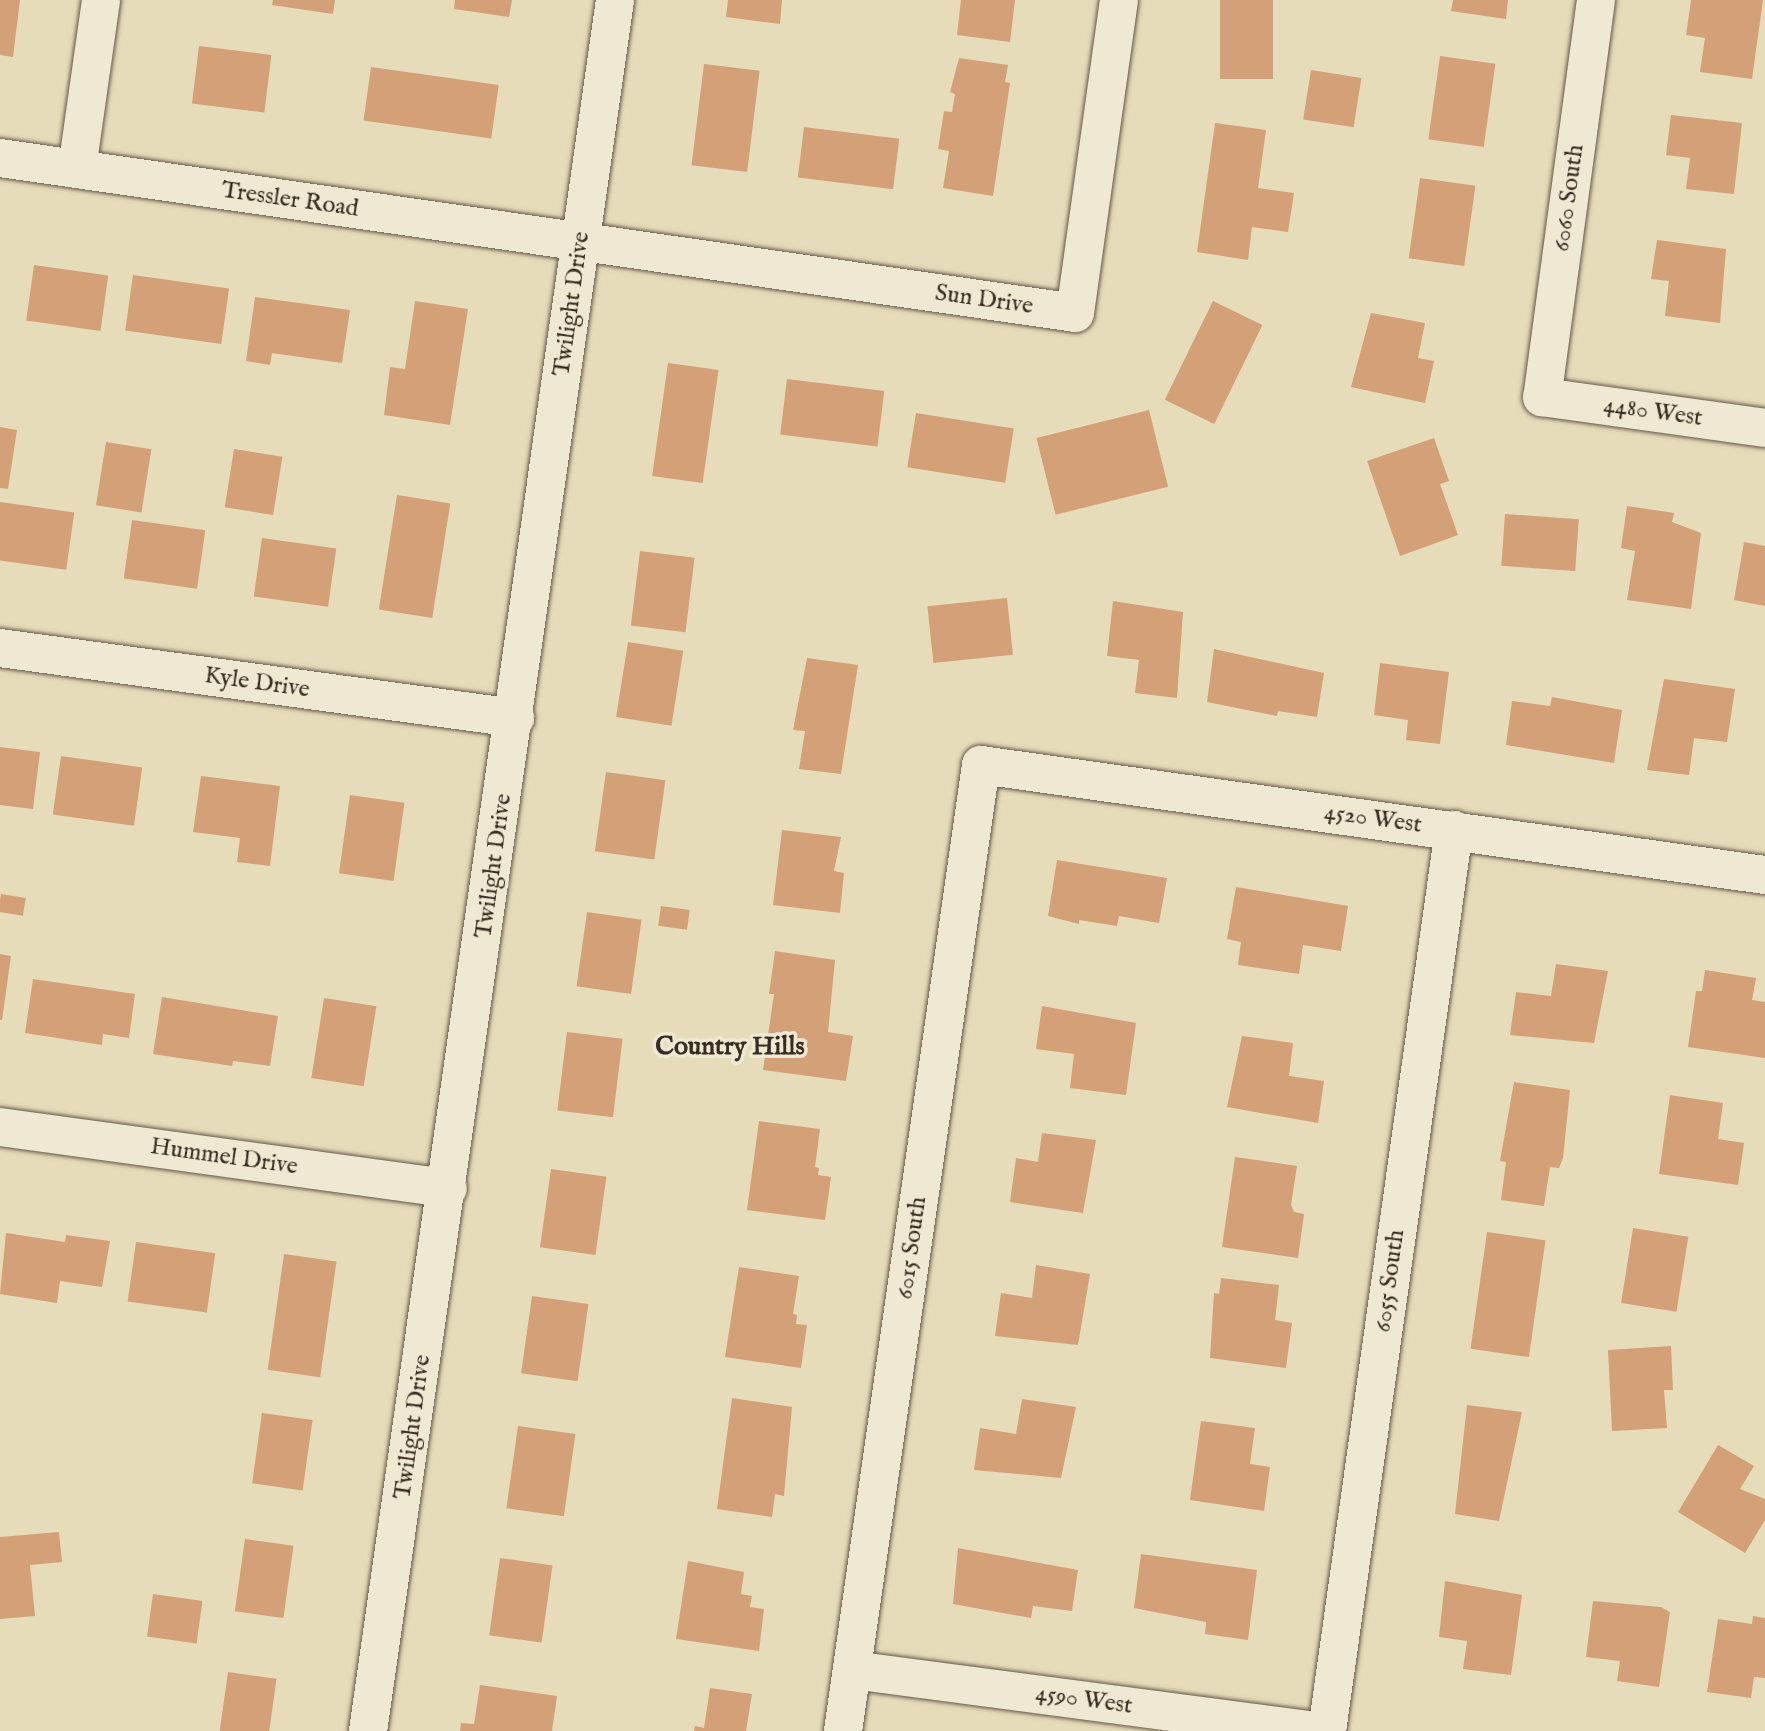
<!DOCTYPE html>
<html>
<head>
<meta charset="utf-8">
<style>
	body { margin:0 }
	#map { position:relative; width:1765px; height:1731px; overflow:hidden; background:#e6dcb9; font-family:"IM FELL English",serif }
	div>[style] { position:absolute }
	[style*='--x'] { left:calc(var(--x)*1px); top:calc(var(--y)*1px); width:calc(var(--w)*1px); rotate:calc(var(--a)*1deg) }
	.building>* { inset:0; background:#d3a078; transform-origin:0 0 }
	.roads { filter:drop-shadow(0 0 2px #655748) drop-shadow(0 0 2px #655748) }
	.minor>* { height:38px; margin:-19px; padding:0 19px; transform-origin:19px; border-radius:19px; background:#efe8d2 }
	span { translate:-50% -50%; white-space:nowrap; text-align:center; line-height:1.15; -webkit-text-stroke:7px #efe8d2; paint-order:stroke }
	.street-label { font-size:24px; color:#3a2b22 }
	.neighbourhood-label { font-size:26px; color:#3a2b22; font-weight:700 }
</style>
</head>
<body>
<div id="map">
	<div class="building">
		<div style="clip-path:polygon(0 0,20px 0,13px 57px,0 55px)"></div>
		<div style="clip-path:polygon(273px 0,335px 0,333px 14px,272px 5px)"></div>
		<div style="clip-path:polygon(455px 0,512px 0,509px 17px,454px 9px)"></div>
		<div style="clip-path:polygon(728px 0,782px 0,780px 24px,726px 17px)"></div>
		<div style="clip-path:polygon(961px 0,1015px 0,1010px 42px,957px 35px)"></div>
		<div style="left:1220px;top:0;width:53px;height:79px"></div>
		<div style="clip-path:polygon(1453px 0,1508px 0,1506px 19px,1451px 11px)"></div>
		<div style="clip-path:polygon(1691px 0,1763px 0,1752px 79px,1700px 72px,1705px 38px,1686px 35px)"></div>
		<div style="left:199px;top:46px;width:73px;height:58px;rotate:7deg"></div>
		<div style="left:1440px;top:56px;width:56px;height:84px;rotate:8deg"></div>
		<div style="clip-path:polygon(959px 58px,1008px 65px,1005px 82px,1010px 83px,993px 196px,943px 188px,949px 151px,938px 149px,944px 111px,952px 112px,955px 94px,950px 92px)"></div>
		<div style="left:704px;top:64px;width:56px;height:102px;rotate:7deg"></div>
		<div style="left:371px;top:67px;width:129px;height:54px;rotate:8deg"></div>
		<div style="left:1311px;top:70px;width:51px;height:50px;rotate:9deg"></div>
		<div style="clip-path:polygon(1671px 115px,1742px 123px,1734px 194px,1686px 189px,1690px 158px,1666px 155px)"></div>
		<div style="clip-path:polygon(1215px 123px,1266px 130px,1258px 188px,1294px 193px,1288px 232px,1252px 227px,1248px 260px,1197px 252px)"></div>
		<div style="left:804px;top:127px;width:96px;height:51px;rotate:7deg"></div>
		<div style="left:1420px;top:178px;width:56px;height:81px;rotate:8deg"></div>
		<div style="clip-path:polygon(1657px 240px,1726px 249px,1720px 323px,1665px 316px,1669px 281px,1651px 279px)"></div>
		<div style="left:34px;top:265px;width:75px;height:56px;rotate:8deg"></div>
		<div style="left:133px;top:275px;width:97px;height:56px;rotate:8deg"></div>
		<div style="clip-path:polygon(255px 297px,350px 310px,342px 363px,272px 353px,270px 365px,246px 361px)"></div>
		<div style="clip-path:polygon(415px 301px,468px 309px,450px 425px,384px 415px,390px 367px,405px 369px)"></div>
		<div style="left:1213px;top:301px;width:55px;height:110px;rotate:26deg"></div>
		<div style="clip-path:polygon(1371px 313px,1425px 323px,1418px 358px,1434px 361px,1425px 403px,1351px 387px)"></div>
		<div style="left:668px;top:363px;width:51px;height:114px;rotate:8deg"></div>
		<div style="left:787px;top:379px;width:98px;height:56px;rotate:7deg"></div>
		<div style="left:1149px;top:410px;width:79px;height:116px;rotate:76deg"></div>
		<div style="left:916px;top:413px;width:99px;height:55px;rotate:9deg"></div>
		<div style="clip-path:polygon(0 427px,17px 430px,8px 489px,0 488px)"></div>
		<div style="clip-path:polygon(1434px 438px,1449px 481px,1440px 484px,1458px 535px,1400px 556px,1367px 461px)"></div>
		<div style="left:106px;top:442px;width:46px;height:64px;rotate:9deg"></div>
		<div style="left:234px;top:449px;width:49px;height:59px;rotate:9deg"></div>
		<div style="left:397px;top:495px;width:54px;height:116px;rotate:9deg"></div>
		<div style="left:0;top:502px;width:75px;height:58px;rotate:8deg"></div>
		<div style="clip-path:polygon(1627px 506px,1674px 513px,1672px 522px,1701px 533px,1691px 609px,1627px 600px,1635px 551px,1621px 548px)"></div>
		<div style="left:1505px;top:514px;width:74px;height:52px;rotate:4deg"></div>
		<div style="left:132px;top:520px;width:74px;height:59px;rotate:8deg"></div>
		<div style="left:262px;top:538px;width:75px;height:59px;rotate:8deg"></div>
		<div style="clip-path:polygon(1744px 542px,1765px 546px,1765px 606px,1734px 600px)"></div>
		<div style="left:640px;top:551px;width:55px;height:75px;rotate:7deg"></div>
		<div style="left:1007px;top:598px;width:57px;height:80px;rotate:84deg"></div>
		<div style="clip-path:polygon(1113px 601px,1183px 612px,1177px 698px,1135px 693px,1139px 660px,1107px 656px)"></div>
		<div style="left:628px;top:642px;width:56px;height:76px;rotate:9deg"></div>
		<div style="clip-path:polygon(1214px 649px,1324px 673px,1317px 717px,1278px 711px,1277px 716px,1207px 702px)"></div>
		<div style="clip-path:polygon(807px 658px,858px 665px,841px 774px,799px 769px,805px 731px,793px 730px)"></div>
		<div style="clip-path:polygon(1380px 663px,1449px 672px,1440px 744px,1406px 740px,1408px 720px,1374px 715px)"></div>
		<div style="clip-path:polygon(1664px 679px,1735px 689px,1727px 742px,1694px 738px,1689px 775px,1647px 770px)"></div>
		<div style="clip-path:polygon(1552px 697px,1622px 710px,1614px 763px,1506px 745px,1512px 701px,1550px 706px)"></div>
		<div style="clip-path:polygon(0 747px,40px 752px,33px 809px,0 805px)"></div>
		<div style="left:61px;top:756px;width:82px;height:59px;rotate:8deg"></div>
		<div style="left:606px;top:772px;width:60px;height:80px;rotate:8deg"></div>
		<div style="clip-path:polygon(201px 776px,280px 786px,270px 866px,237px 862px,240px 838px,193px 832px)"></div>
		<div style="left:350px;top:795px;width:55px;height:79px;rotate:8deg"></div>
		<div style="clip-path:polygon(782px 830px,841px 837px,834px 871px,844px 873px,840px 913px,773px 905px)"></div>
		<div style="clip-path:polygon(1057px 860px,1167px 878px,1159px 923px,1119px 916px,1117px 926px,1079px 920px,1079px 924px,1048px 916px)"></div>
		<div style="clip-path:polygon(1236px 887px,1348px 906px,1341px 951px,1303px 945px,1299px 974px,1238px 965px,1241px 942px,1227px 939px)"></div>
		<div style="left:1px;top:894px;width:25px;height:18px;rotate:9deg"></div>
		<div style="left:661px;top:906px;width:29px;height:20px;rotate:8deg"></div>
		<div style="left:587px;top:912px;width:55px;height:75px;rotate:8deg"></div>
		<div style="clip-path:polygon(775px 951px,835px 960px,828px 1032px,853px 1036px,846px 1081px,763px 1070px,774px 994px,769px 994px)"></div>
		<div style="clip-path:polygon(0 954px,11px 956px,2px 1020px,0 1020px)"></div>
		<div style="clip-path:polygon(1556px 964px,1608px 971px,1594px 1043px,1510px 1035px,1516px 992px,1551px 996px)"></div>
		<div style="clip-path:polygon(1705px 970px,1756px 978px,1752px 1000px,1765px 1002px,1765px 1058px,1688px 1047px,1696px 991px,1702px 991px)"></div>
		<div style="clip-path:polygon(33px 979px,135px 994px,129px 1038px,103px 1034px,102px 1045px,25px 1033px)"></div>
		<div style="clip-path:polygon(162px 997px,278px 1016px,270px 1066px,233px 1061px,232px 1066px,153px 1054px)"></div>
		<div style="left:324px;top:998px;width:53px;height:81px;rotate:9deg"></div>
		<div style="clip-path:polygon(1042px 1006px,1136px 1023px,1126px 1095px,1070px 1088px,1074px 1054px,1036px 1049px)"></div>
		<div style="left:567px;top:1032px;width:56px;height:79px;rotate:7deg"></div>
		<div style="clip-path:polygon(1242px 1036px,1293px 1043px,1289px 1076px,1324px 1081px,1318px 1123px,1227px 1107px)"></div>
		<div style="clip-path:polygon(1514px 1082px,1570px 1090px,1563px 1158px,1559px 1168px,1550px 1167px,1544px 1206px,1501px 1200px,1506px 1162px,1500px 1161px)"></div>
		<div style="clip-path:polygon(1670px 1095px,1723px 1103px,1718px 1139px,1744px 1143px,1738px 1185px,1659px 1174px)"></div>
		<div style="clip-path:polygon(759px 1121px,820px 1129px,815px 1167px,819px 1168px,818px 1175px,831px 1177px,825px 1220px,747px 1210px)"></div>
		<div style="clip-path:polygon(1042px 1133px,1096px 1140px,1083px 1213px,1010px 1202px,1016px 1158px,1038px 1162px)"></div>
		<div style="clip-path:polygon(1235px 1157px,1297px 1166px,1291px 1205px,1294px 1212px,1304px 1214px,1298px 1258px,1222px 1247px)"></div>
		<div style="left:551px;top:1169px;width:56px;height:79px;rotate:8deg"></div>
		<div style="left:1633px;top:1228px;width:56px;height:76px;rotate:9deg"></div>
		<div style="left:1487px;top:1232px;width:59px;height:118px;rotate:8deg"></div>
		<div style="clip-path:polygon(6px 1233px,65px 1242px,66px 1235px,110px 1241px,102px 1287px,60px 1281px,57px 1303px,0 1294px)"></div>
		<div style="left:136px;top:1242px;width:80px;height:60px;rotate:8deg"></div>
		<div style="left:284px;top:1254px;width:53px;height:117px;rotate:8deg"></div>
		<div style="clip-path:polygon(1036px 1265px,1090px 1274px,1078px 1345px,995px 1336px,1001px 1293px,1032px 1298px)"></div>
		<div style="clip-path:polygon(739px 1267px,799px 1276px,793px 1314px,797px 1315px,796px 1324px,807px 1325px,801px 1368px,725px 1357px)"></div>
		<div style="clip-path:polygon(1221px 1278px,1279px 1285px,1275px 1320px,1292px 1323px,1286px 1368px,1210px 1358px,1214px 1293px,1219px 1294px)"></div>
		<div style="left:532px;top:1296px;width:57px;height:78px;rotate:8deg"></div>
		<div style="clip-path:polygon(1671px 1346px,1673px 1390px,1664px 1390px,1667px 1428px,1612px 1431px,1608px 1350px)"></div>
		<div style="clip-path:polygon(732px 1398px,792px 1407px,784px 1496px,775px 1494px,772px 1517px,717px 1509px)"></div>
		<div style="clip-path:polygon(1022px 1399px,1076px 1407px,1061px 1478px,974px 1470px,980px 1428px,1016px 1434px)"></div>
		<div style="clip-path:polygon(1467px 1405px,1522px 1412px,1499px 1521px,1455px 1514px)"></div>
		<div style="left:262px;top:1413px;width:51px;height:71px;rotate:8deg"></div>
		<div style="clip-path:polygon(1201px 1421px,1255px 1428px,1250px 1464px,1270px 1467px,1264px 1511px,1190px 1500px)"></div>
		<div style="left:518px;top:1426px;width:58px;height:83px;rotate:8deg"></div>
		<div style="clip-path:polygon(1718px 1445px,1754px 1466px,1740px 1489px,1765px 1499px,1765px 1520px,1745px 1553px,1678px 1512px)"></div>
		<div style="clip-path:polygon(59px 1532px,62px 1562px,30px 1565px,35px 1616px,0 1619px,0 1537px)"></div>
		<div style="left:245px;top:1539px;width:49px;height:73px;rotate:8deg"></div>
		<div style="clip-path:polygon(958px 1548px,1078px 1570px,1072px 1611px,1033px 1606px,1031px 1618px,953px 1604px)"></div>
		<div style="clip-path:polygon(1141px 1554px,1257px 1570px,1248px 1640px,1205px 1634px,1206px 1622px,1134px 1608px)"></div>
		<div style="left:500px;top:1558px;width:53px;height:78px;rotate:8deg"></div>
		<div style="clip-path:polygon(688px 1561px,744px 1572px,741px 1594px,752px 1596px,750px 1607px,764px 1609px,759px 1651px,676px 1639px)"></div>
		<div style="clip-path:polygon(1445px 1581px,1522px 1595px,1511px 1675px,1463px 1669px,1467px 1641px,1439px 1637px)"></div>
		<div style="left:153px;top:1594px;width:50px;height:43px;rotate:8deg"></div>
		<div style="clip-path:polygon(1593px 1601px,1661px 1607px,1670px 1612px,1659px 1687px,1617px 1681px,1620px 1661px,1586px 1657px)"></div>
		<div style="clip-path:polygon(1753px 1616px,1765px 1618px,1765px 1678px,1754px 1677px,1751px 1698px,1707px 1692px,1718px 1619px,1752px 1624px)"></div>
		<div style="left:228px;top:1672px;width:49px;height:60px;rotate:8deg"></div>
		<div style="clip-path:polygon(480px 1685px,557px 1696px,552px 1731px,460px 1731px,461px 1723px,474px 1724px)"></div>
		<div style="clip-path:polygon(710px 1688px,752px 1694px,746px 1731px,694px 1731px,695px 1726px,704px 1728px)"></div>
	</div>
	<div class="roads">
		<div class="minor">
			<div style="--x:1596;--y:0;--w:401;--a:97.7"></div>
			<div style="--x:1542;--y:397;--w:225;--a:7.9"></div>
			<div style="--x:0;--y:158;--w:1086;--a:8.2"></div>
			<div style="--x:1075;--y:313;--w:316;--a:-82"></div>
			<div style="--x:77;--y:169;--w:171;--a:-81.9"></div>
			<div style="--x:0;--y:648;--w:520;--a:7.74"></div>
			<div style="--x:0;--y:1127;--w:452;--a:7.8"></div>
			<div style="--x:852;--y:1670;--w:467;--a:7.5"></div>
			<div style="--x:368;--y:1731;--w:1749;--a:-81.88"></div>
			<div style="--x:843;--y:1731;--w:976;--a:-81.87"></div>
			<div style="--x:981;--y:765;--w:792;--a:7.99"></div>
			<div style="--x:1327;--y:1731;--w:910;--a:-81.98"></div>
		</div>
	</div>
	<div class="street-label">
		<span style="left:1569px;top:198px;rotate:-82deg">6060 South</span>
		<span style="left:290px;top:200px;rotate:8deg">Tressler Road</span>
		<span style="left:984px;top:300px;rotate:8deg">Sun Drive</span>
		<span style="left:572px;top:304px;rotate:-82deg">Twilight Drive</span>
		<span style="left:1653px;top:412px;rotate:8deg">4480 West</span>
		<span style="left:257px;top:683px;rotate:8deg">Kyle Drive</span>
		<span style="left:1373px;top:819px;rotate:8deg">4520 West</span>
		<span style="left:494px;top:866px;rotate:-82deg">Twilight Drive</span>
		<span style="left:224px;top:1157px;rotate:8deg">Hummel Drive</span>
		<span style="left:912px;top:1248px;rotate:-82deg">6015 South</span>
		<span style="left:1390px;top:1281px;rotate:-82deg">6055 South</span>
		<span style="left:413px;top:1427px;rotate:-82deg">Twilight Drive</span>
		<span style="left:1084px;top:1700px;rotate:8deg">4590 West</span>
	</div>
	<div class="neighbourhood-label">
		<span style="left:730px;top:1047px">Country Hills</span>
	</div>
</div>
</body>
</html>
